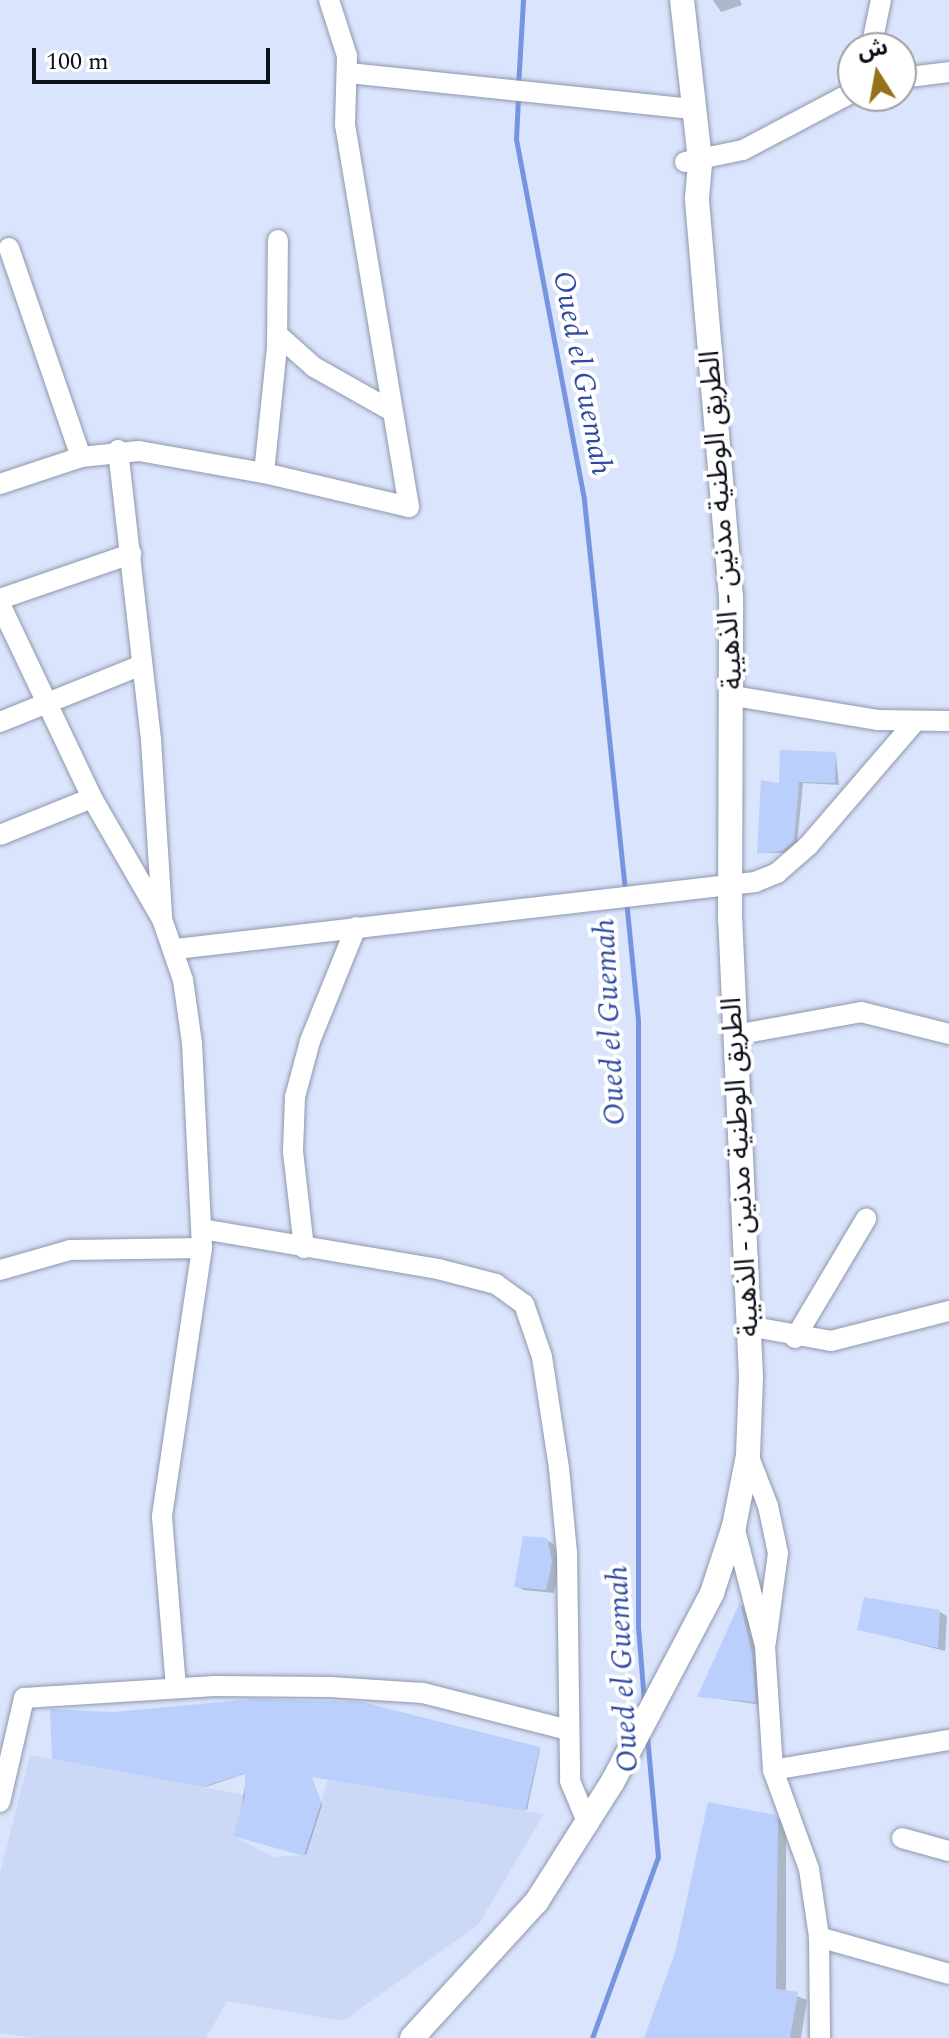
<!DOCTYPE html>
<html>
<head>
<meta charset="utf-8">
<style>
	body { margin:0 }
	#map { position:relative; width:949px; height:2038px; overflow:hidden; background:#dae4fc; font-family:Spectral,"Noto Sans Arabic",serif }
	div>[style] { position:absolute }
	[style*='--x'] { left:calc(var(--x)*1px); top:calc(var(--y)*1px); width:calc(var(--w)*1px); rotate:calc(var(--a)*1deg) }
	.built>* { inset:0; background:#cbd9f7 }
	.shadow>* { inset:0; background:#0003 }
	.stream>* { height:5px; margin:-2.5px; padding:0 2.5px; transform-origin:2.5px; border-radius:2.5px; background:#7795de }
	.building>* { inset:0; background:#bbcffd }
	.roads { filter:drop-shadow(0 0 2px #8e97ad) drop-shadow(0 0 2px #8e97ad) }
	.minor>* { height:20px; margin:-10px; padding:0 10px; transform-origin:10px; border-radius:10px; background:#fff }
	.major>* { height:24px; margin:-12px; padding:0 12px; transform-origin:12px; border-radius:12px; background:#fff }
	span { translate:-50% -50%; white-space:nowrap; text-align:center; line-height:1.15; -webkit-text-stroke:8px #fff; paint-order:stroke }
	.street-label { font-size:28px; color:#0d1119 }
	.water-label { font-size:30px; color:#2e4ba1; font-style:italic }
	.north { position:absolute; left:837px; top:32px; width:80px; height:80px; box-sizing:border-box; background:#fff; border:2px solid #9ea0a3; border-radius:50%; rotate:349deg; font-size:22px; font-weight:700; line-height:32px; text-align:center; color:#0d1119 }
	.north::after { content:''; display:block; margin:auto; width:28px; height:36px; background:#94731a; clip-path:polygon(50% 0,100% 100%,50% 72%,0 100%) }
	.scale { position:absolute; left:32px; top:48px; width:238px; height:36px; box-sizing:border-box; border:4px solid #0d1119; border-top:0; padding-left:10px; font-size:24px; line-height:28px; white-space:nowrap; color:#0d1119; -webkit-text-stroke:6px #fff; paint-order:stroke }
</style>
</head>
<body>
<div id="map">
	<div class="built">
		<div style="clip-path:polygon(30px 1755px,245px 1795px,233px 1836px,273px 1857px,304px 1855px,328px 1779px,544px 1814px,478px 1925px,343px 2021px,227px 2001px,206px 2038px,36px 2038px,0 2033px,0 1873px)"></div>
	</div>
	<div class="shadow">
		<div style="clip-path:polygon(713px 0,740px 0,742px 5px,721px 12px)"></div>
		<div style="clip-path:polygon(836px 754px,839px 785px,803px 783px,797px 844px,787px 853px,759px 853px,781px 785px)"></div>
		<div style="clip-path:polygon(546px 1540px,554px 1544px,559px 1567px,554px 1593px,524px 1590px,516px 1586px)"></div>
		<div style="clip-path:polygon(741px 1605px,748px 1609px,760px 1660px,762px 1705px,699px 1696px)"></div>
		<div style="clip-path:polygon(940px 1612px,947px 1616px,945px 1651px,859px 1629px)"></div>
		<div style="clip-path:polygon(540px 1750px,527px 1810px,311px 1776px,322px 1805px,306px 1855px,237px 1835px,247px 1773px,206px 1787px,56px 1759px)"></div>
		<div style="clip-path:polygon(775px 1817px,786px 1823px,786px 1992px,807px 2000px,801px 2038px,647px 2038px)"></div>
	</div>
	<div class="stream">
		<div style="--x:518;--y:87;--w:87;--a:-86.7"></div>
		<div style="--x:518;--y:97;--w:42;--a:92.7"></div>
		<div style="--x:516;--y:139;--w:367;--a:79.3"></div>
		<div style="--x:584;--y:500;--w:392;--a:84"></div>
		<div style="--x:626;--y:900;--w:122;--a:84.3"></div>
		<div style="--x:638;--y:1021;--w:606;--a:90"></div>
		<div style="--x:638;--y:1627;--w:74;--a:85.4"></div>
		<div style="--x:592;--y:2038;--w:193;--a:-70"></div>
		<div style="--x:658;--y:1857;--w:122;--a:-95.2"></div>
	</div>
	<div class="building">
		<div style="clip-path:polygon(780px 750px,836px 752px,835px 783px,799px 782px,794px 841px,782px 851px,757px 854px,761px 780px,779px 783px)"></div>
		<div style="clip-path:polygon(523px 1536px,547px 1538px,552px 1562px,546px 1590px,514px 1587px)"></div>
		<div style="clip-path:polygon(864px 1597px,940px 1610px,938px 1648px,857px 1630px)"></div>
		<div style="clip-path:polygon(740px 1602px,752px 1654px,756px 1702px,697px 1697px)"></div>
		<div style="clip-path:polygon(254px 1699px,362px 1702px,540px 1747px,525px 1811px,311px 1777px,321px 1803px,304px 1856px,233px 1836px,245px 1795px,245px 1773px,203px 1787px,52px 1759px,50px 1709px,113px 1712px)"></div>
		<div style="clip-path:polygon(708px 1802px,776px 1815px,778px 1821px,776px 1989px,798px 1992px,790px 2038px,644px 2038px,675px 1953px)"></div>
	</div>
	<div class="roads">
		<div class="minor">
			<div style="--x:871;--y:48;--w:49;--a:-78.2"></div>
			<div style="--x:349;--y:73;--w:347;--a:6"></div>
			<div style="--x:901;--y:78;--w:48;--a:-7.1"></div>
			<div style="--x:685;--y:162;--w:59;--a:-11.7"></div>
			<div style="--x:743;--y:150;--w:124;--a:-27.8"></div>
			<div style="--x:9;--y:248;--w:221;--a:71"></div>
			<div style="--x:278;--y:335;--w:48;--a:41.6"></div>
			<div style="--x:314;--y:367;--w:90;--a:29.4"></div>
			<div style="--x:118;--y:450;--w:292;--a:83.5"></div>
			<div style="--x:151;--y:740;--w:176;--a:86.4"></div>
			<div style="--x:264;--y:473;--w:127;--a:-84.1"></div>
			<div style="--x:277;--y:347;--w:107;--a:-89.5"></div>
			<div style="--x:0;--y:484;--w:85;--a:-18.4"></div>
			<div style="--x:81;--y:457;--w:58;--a:-5.9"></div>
			<div style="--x:139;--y:451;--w:127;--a:10"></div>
			<div style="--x:264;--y:473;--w:149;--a:13.2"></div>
			<div style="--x:409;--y:507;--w:388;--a:-99.5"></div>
			<div style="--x:345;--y:124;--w:68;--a:-88.3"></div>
			<div style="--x:347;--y:56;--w:59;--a:-107.8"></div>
			<div style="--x:0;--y:599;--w:139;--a:-19"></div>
			<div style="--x:0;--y:604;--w:215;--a:64.6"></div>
			<div style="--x:92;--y:798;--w:140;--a:60"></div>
			<div style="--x:162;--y:919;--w:65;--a:71"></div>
			<div style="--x:183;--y:980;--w:64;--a:81.9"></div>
			<div style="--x:192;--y:1043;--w:205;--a:87.2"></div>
			<div style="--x:202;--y:1248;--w:272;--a:98.5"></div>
			<div style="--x:162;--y:1517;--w:171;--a:85.3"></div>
			<div style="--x:734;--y:696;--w:145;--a:9.5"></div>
			<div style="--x:877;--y:720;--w:72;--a:0.8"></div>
			<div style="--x:0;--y:722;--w:150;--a:-21.9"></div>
			<div style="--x:0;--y:835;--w:99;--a:-21.9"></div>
			<div style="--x:176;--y:949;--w:583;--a:-6.6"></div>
			<div style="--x:755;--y:882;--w:24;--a:-22"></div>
			<div style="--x:777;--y:873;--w:41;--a:-41.1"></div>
			<div style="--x:808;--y:846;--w:161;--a:-49.3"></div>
			<div style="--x:735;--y:1035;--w:128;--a:-10.3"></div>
			<div style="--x:861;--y:1012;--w:91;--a:14"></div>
			<div style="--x:202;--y:1229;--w:239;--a:9.6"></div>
			<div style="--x:438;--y:1269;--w:60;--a:14.5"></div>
			<div style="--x:496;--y:1284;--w:34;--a:36"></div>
			<div style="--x:524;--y:1304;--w:56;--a:71.2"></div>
			<div style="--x:542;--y:1357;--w:112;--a:81.3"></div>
			<div style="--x:559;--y:1468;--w:85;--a:84.6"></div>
			<div style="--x:567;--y:1553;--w:228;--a:89.2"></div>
			<div style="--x:570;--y:1781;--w:47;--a:67.3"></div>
			<div style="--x:304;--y:1248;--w:98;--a:-96.5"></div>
			<div style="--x:293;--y:1151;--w:54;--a:-87.9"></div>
			<div style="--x:295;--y:1097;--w:58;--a:-75"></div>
			<div style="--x:310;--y:1041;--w:123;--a:-68"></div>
			<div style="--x:0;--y:1270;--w:73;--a:-15.9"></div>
			<div style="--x:70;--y:1250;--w:132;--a:-0.9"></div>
			<div style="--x:748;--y:1326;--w:84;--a:10.2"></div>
			<div style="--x:831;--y:1341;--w:122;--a:-14.3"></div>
			<div style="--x:795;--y:1338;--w:139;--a:-59.2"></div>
			<div style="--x:748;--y:1455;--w:55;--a:68.6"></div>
			<div style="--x:768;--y:1506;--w:48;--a:78"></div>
			<div style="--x:778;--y:1553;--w:90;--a:97.7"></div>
			<div style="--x:734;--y:1526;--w:124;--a:75.5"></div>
			<div style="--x:765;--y:1646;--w:124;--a:86.3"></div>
			<div style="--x:773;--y:1770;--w:105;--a:70"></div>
			<div style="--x:809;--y:1869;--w:69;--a:81.6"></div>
			<div style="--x:819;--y:1937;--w:101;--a:89.4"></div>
			<div style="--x:773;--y:1770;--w:179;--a:-9.7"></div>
			<div style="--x:0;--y:1802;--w:107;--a:-77"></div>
			<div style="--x:24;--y:1698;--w:191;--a:-3.6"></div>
			<div style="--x:215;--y:1686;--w:115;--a:0.5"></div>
			<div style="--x:330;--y:1687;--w:93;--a:3.7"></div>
			<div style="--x:423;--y:1693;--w:150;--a:14.3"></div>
			<div style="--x:902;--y:1838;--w:49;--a:15.5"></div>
			<div style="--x:819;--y:1937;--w:135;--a:15.9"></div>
		</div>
		<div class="major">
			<div style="--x:412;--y:2038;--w:185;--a:-47.6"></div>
			<div style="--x:537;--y:1901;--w:140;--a:-57.6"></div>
			<div style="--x:612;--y:1783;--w:215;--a:-62.2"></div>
			<div style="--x:712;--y:1593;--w:71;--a:-71.8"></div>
			<div style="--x:734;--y:1526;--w:72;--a:-78.8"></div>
			<div style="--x:748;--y:1455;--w:78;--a:-87.8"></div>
			<div style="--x:751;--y:1377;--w:456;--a:-92.6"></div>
			<div style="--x:730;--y:921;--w:324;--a:-89.8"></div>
			<div style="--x:731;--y:597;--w:400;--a:-94.9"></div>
			<div style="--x:697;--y:198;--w:38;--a:-85"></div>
			<div style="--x:700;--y:160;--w:161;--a:-96.4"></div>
		</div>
	</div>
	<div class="street-label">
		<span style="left:722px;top:520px;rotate:-94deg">الطريق الوطنية مدنين - الذهيبة</span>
		<span style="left:741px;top:1167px;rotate:-93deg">الطريق الوطنية مدنين - الذهيبة</span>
	</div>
	<div class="water-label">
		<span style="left:582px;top:373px;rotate:79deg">Oued el Guemah</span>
		<span style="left:610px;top:1022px;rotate:-93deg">Oued el Guemah</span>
		<span style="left:623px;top:1669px;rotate:-93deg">Oued el Guemah</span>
	</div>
	<div class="north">ش</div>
	<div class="scale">100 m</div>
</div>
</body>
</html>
